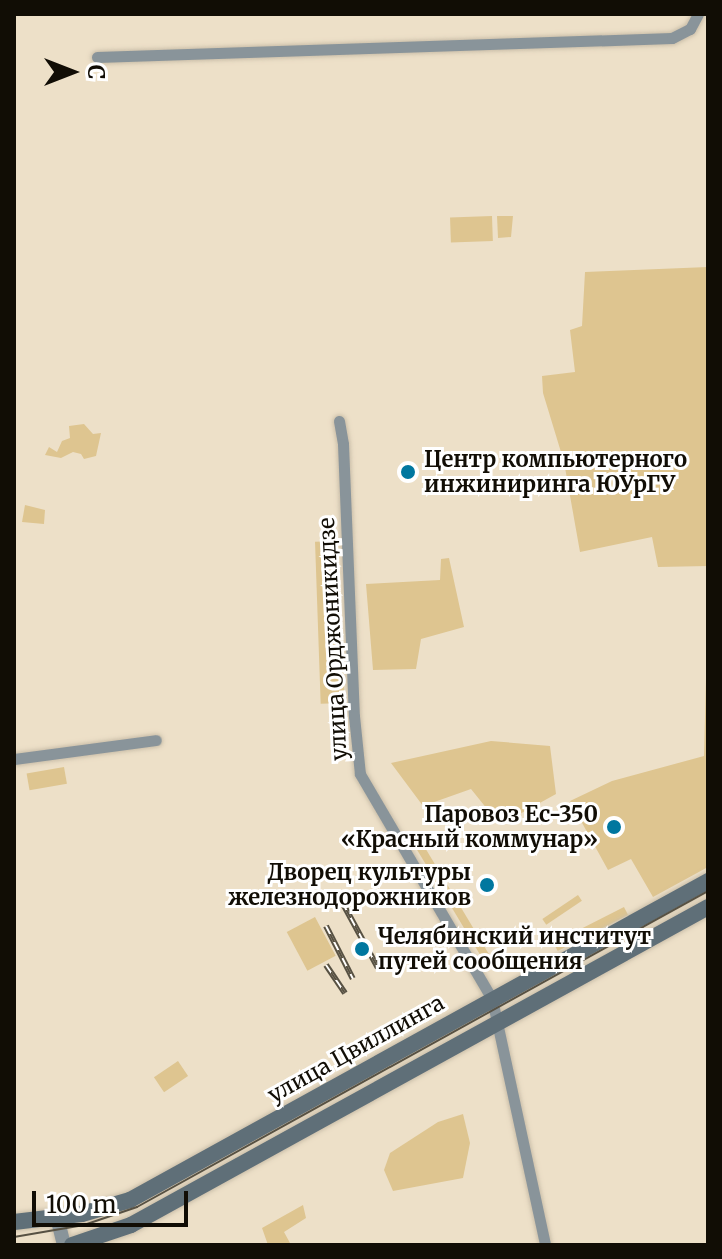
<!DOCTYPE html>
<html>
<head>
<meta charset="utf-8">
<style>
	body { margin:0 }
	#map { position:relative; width:722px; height:1259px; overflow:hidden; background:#ede0c8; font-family:Merriweather,serif }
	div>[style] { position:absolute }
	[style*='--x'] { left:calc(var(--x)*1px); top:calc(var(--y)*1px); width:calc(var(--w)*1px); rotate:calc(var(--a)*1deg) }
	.green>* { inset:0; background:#dec590; transform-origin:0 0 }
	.roads { filter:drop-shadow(0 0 2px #cabea9) drop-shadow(0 0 2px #cabea9) }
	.minor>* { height:11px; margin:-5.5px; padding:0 5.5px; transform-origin:5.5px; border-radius:5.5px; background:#89949a }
	.tertiary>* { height:14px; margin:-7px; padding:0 7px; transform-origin:7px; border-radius:7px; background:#89949a }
	.secondary>* { height:16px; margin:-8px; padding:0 8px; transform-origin:8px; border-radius:8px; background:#5f6f78 }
	.tram>* { height:2px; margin:-1px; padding:0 1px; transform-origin:1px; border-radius:1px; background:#575143 }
	.rail>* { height:6px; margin-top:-3px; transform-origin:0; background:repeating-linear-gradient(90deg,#fff 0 9px,#575143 0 18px); box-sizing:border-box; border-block:2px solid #575143 }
	.dots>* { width:22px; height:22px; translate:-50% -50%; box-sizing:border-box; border:4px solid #fff; border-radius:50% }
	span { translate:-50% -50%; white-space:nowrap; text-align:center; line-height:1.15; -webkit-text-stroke:6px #fff; paint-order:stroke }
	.poi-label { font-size:22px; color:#110d05; font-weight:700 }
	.left { translate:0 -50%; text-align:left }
	.right { translate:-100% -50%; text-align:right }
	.street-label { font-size:22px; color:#110d05 }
	.frame { position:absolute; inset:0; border:16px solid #110d05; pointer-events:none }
	.north { position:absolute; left:32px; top:32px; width:80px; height:80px; -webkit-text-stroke:6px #fff; paint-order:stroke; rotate:90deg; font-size:22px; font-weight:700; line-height:32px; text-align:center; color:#110d05 }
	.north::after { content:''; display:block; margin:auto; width:28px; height:36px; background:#110d05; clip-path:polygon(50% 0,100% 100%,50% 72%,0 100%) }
	.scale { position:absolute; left:32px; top:1191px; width:156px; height:36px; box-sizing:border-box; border:4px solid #110d05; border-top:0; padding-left:10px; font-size:24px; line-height:28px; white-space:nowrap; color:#110d05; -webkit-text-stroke:6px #fff; paint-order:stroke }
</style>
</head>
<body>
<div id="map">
	<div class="green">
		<div style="left:492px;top:216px;width:25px;height:42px;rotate:88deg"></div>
		<div style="clip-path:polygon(497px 216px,513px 216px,511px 237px,498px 238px)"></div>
		<div style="clip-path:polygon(708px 267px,708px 566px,658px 567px,652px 537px,580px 552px,564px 462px,543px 393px,542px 376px,575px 372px,570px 330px,582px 326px,585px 272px)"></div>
		<div style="clip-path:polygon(84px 424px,93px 434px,101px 433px,96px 456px,84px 459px,81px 454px,73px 452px,61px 458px,45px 455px,49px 447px,57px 452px,62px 441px,70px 438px,69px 426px)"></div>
		<div style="clip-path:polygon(25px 505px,45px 510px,44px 524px,22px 522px)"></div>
		<div style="left:339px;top:541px;width:162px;height:24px;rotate:88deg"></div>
		<div style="clip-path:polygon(449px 558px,464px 627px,421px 639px,416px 669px,373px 670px,366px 584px,440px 580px,441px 559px)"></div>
		<div style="clip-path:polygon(706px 678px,708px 867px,653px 897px,631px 859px,608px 870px,570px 801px,612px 781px,704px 756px)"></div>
		<div style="clip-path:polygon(491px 741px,550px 746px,556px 794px,500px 825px,471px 789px,423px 806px,391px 763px)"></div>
		<div style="left:64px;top:767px;width:17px;height:38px;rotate:80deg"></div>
		<div style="left:424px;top:846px;width:128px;height:8px;rotate:59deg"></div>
		<div style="left:578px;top:895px;width:7px;height:43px;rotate:56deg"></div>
		<div style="left:624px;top:907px;width:9px;height:79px;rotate:63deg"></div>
		<div style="left:315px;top:917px;width:44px;height:32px;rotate:62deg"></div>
		<div style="left:178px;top:1061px;width:18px;height:29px;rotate:56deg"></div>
		<div style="clip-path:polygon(463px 1114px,470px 1143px,463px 1178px,393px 1191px,384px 1170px,390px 1153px,438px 1122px)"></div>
		<div style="clip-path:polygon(303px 1205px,306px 1218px,284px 1232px,290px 1243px,268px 1245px,262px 1228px)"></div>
	</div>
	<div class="roads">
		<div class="minor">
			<div style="--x:97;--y:57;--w:575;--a:-1.89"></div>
			<div style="--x:672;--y:38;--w:20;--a:-27"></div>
			<div style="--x:690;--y:29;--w:17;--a:-62"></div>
			<div style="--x:339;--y:421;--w:23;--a:80"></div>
			<div style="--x:343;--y:444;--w:272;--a:87.7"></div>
			<div style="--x:354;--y:716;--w:58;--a:84.1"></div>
			<div style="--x:360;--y:774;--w:261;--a:59.6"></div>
			<div style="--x:492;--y:999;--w:252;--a:77.8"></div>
			<div style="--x:14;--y:759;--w:143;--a:-7.6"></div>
		</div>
		<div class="tertiary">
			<div style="--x:57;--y:1217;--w:29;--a:76"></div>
		</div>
		<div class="secondary">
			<div style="--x:14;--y:1222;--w:68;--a:-6.7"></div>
			<div style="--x:82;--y:1214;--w:50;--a:-16.3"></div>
			<div style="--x:130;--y:1200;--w:660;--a:-28.89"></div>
			<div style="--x:72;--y:1245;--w:62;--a:-18.7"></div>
			<div style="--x:131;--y:1225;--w:659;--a:-28.86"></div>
		</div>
	</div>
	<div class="tram">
		<div style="--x:14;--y:1237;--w:71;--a:-9.7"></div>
		<div style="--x:84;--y:1225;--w:56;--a:-18.8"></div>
		<div style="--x:137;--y:1207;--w:653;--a:-28.96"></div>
	</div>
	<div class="rail">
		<div style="--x:342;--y:902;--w:75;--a:61.4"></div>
		<div style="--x:326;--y:926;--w:59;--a:63"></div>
		<div style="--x:326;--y:965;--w:34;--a:56"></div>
	</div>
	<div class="dots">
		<div style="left:408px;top:472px;background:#00779f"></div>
		<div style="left:614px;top:827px;background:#00779f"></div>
		<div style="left:487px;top:885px;background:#00779f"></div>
		<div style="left:362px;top:949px;background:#00779f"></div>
	</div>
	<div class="poi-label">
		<span class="left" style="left:424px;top:472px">Центр компьютерного<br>инжиниринга ЮУрГУ</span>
		<span class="right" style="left:598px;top:827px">Паровоз Ес-350<br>«Красный коммунар»</span>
		<span class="right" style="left:471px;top:885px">Дворец культуры<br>железнодорожников</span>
		<span class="left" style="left:378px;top:949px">Челябинский институт<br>путей сообщения</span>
	</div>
	<div class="street-label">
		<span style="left:333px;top:639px;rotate:-93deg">улица Орджоникидзе</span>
		<span style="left:356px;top:1049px;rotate:-29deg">улица Цвиллинга</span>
	</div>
	<div class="frame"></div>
	<div class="north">С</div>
	<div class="scale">100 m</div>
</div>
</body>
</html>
